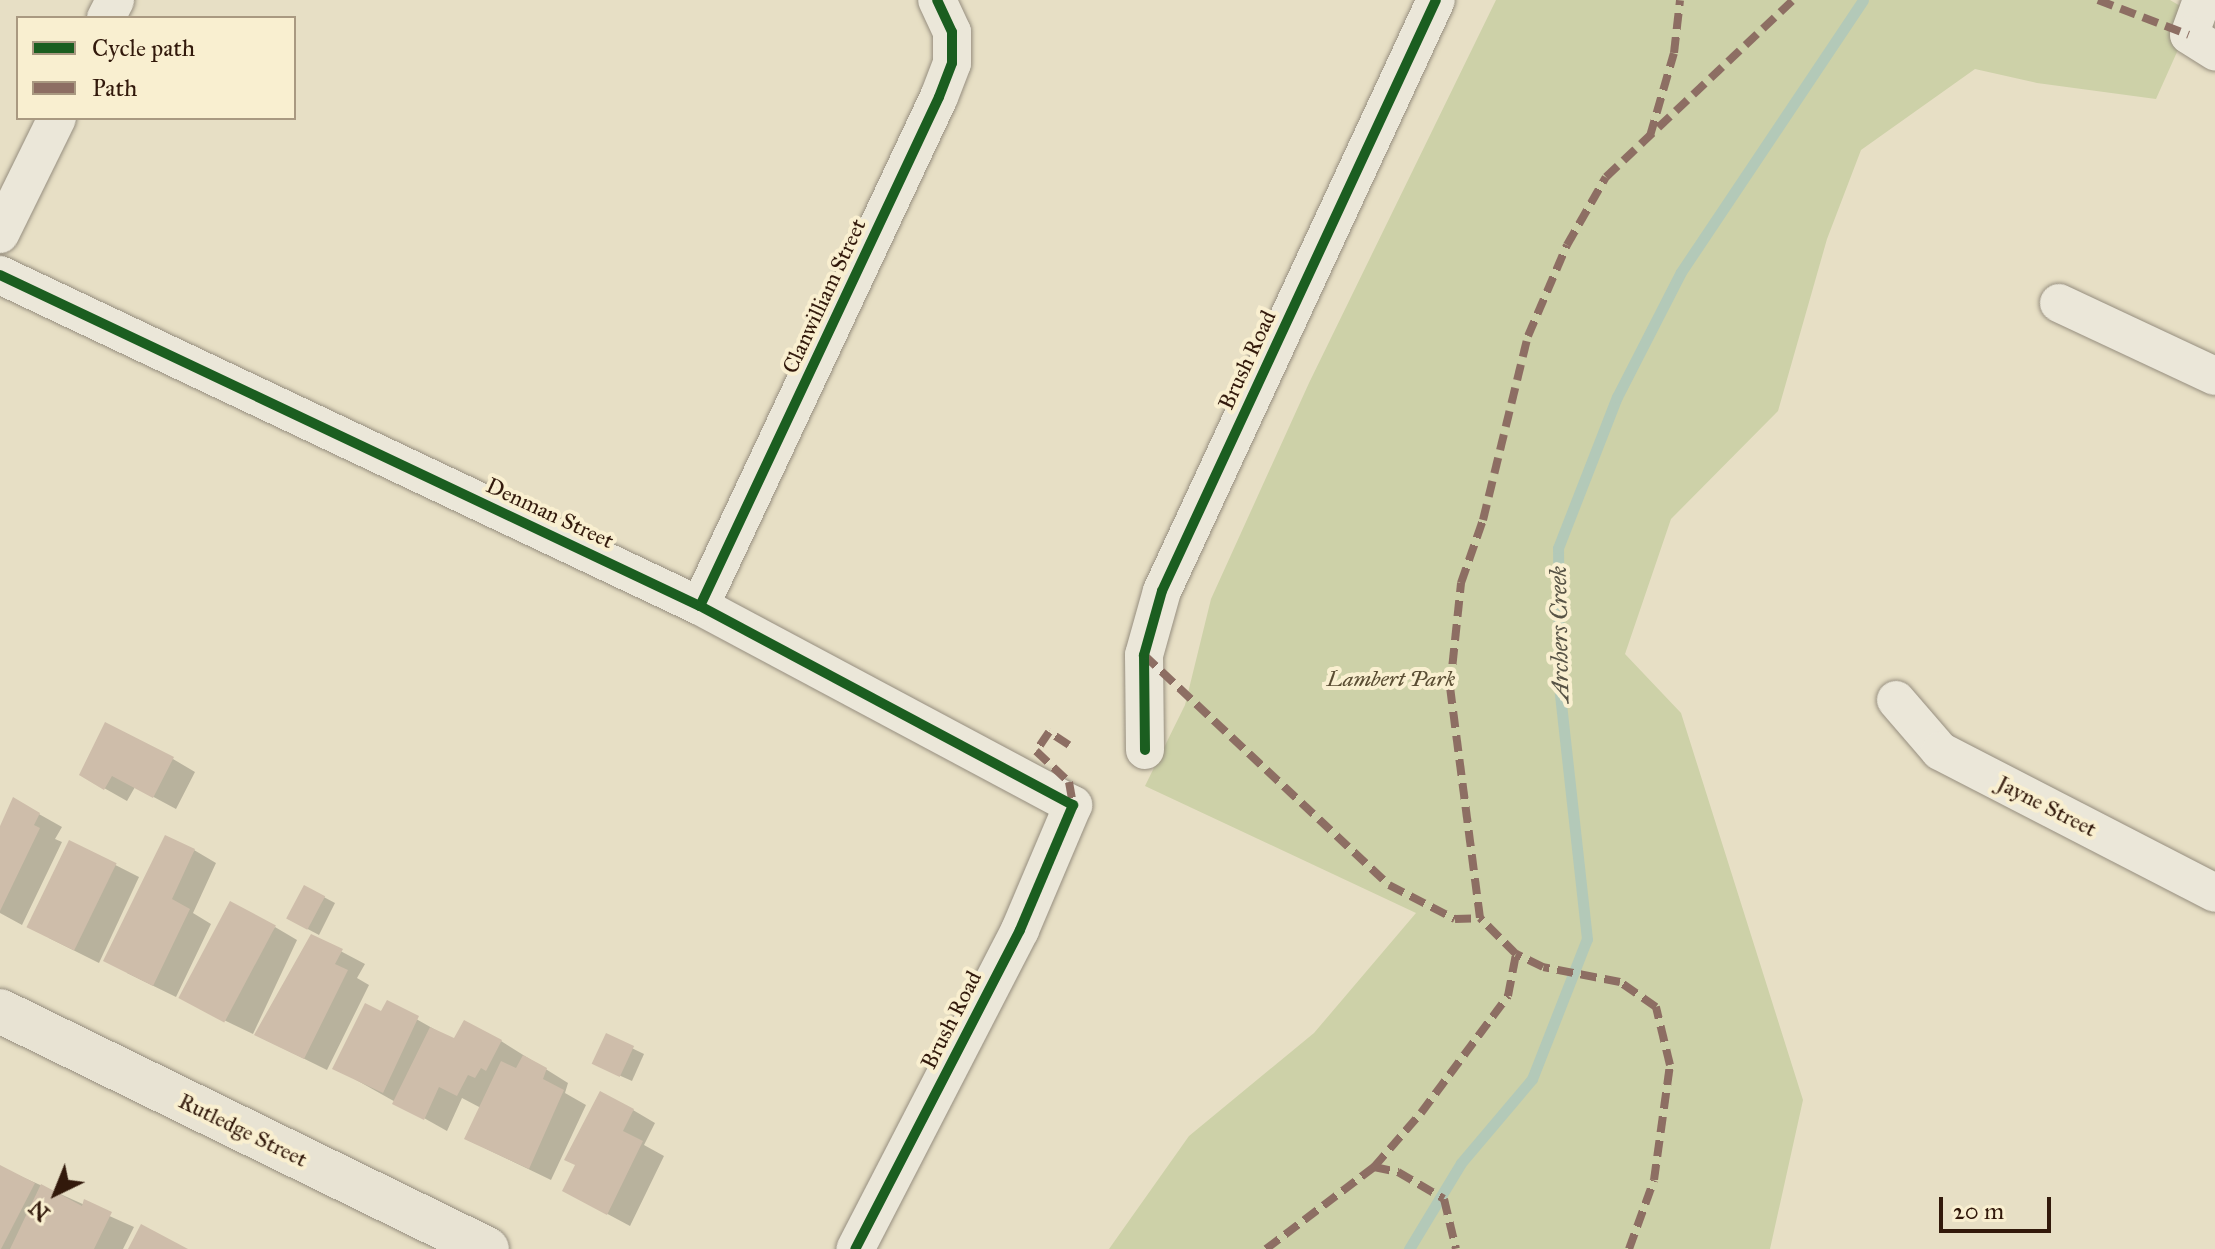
<!DOCTYPE html>
<html>
<head>
<meta charset="utf-8">
<style>
	body { margin:0 }
	#map { position:relative; width:2215px; height:1249px; overflow:hidden; background:#e7dfc5; font-family:"IM FELL Great Primer",serif }
	div>[style] { position:absolute }
	[style*='--x'] { left:calc(var(--x)*1px); top:calc(var(--y)*1px); width:calc(var(--w)*1px); rotate:calc(var(--a)*1deg) }
	.green>* { inset:0; background:#cdd1a8 }
	.shadow>* { inset:0; background:#0003 }
	.stream>* { height:11px; margin:-5.5px; padding:0 5.5px; transform-origin:5.5px; border-radius:5.5px; background:#b3c9b8 }
	.building>* { inset:0; background:#cebdaa; transform-origin:0 0 }
	.roads { filter:drop-shadow(0 0 2px #968e7f) drop-shadow(0 0 2px #968e7f) }
	.minor>* { height:38px; margin:-19px; padding:0 19px; transform-origin:19px; border-radius:19px; background:#ebe7d9 }
	.primary>* { height:44px; margin:-22px; padding:0 22px; transform-origin:22px; border-radius:22px; background:#e8e3d3 }
	.quiet>* { height:8px; margin-top:-4px; transform-origin:0; background:repeating-linear-gradient(90deg,#8d6e63 0 16px,transparent 0 24px) }
	.cycleway>* { height:10px; margin:-5px; padding:0 5px; transform-origin:5px; border-radius:5px; background:#1b5e20 }
	span { translate:-50% -50%; white-space:nowrap; text-align:center; line-height:1.15; -webkit-text-stroke:8px #f9efd0; paint-order:stroke }
	.street-label { font-size:22px; color:#32190b }
	.park-label { font-size:22px; color:#5a4d33; font-style:italic }
	.water-label { font-size:24px; color:#575345; font-style:italic }
	.legend { position:absolute; left:16px; top:16px; width:280px; height:104px; box-sizing:border-box; background:#f9efd0; border:2px solid #a99981; margin:0; padding:10px 14px; list-style:none; font-size:24px; color:#32190b }
	.legend li { display:flex; align-items:center; gap:16px; height:40px }
	.legend b { width:40px; border:2px solid #a99981 }
	.north { position:absolute; left:16px; top:1153px; width:80px; height:80px; -webkit-text-stroke:6px #f9efd0; paint-order:stroke; rotate:223deg; font-size:22px; font-weight:700; line-height:32px; text-align:center; color:#32190b }
	.north::after { content:''; display:block; margin:auto; width:28px; height:36px; background:#32190b; clip-path:polygon(50% 0,100% 100%,50% 72%,0 100%) }
	.scale { position:absolute; left:1939px; top:1197px; width:112px; height:36px; box-sizing:border-box; border:4px solid #32190b; border-top:0; padding-left:10px; font-size:24px; line-height:28px; white-space:nowrap; color:#32190b; -webkit-text-stroke:6px #f9efd0; paint-order:stroke }
</style>
</head>
<body>
<div id="map">
	<div class="green">
		<div style="clip-path:polygon(1496px 0,2170px 0,2194px 14px,2156px 99px,2037px 83px,1975px 69px,1861px 150px,1827px 239px,1778px 411px,1671px 519px,1625px 654px,1681px 713px,1803px 1100px,1770px 1249px,1109px 1249px,1189px 1136px,1314px 1033px,1416px 913px,1145px 786px,1185px 705px,1211px 599px,1309px 383px)"></div>
	</div>
	<div class="shadow">
		<div style="clip-path:polygon(173px 759px,195px 772px,176px 809px,135px 787px,127px 801px,81px 775px)"></div>
		<div style="clip-path:polygon(14px 800px,62px 827px,55px 839px,62px 842px,22px 925px,0 913px,0 828px)"></div>
		<div style="clip-path:polygon(70px 842px,139px 877px,99px 963px,49px 938px)"></div>
		<div style="clip-path:polygon(194px 850px,216px 863px,193px 913px,211px 924px,176px 997px,127px 973px)"></div>
		<div style="clip-path:polygon(305px 887px,335px 903px,319px 935px,302px 926px)"></div>
		<div style="clip-path:polygon(275px 927px,297px 940px,253px 1034px,205px 1011px)"></div>
		<div style="clip-path:polygon(312px 936px,365px 964px,357px 978px,369px 985px,327px 1070px,256px 1035px)"></div>
		<div style="clip-path:polygon(388px 1003px,455px 1041px,501px 1041px,568px 1083px,565px 1093px,586px 1105px,551px 1180px,466px 1139px,481px 1108px,462px 1098px,447px 1131px,335px 1068px)"></div>
		<div style="clip-path:polygon(607px 1036px,644px 1054px,632px 1081px,605px 1069px)"></div>
		<div style="clip-path:polygon(633px 1110px,655px 1123px,644px 1145px,664px 1156px,630px 1226px,587px 1203px,577px 1165px)"></div>
		<div style="clip-path:polygon(0 1167px,134px 1227px,123px 1249px,0 1249px)"></div>
	</div>
	<div class="stream">
		<div style="--x:1409;--y:1249;--w:100;--a:-58.8"></div>
		<div style="--x:1461;--y:1163;--w:110;--a:-49.8"></div>
		<div style="--x:1532;--y:1079;--w:150;--a:-68.6"></div>
		<div style="--x:1587;--y:939;--w:257;--a:-96.3"></div>
		<div style="--x:1559;--y:684;--w:136;--a:-90.4"></div>
		<div style="--x:1558;--y:548;--w:162;--a:-68.7"></div>
		<div style="--x:1617;--y:397;--w:140;--a:-62.9"></div>
		<div style="--x:1681;--y:272;--w:327;--a:-56.2"></div>
	</div>
	<div class="building">
		<div style="clip-path:polygon(105px 722px,174px 757px,153px 798px,112px 776px,104px 790px,79px 775px)"></div>
		<div style="clip-path:polygon(13px 797px,40px 813px,34px 825px,40px 828px,0 911px,0 826px)"></div>
		<div style="clip-path:polygon(165px 835px,195px 849px,172px 899px,190px 909px,153px 986px,103px 961px)"></div>
		<div style="left:69px;top:840px;width:53px;height:97px;rotate:26deg"></div>
		<div style="left:304px;top:885px;width:24px;height:38px;rotate:28deg"></div>
		<div style="left:230px;top:901px;width:52px;height:110px;rotate:28deg"></div>
		<div style="clip-path:polygon(311px 934px,343px 949px,335px 964px,348px 970px,304px 1059px,254px 1035px)"></div>
		<div style="clip-path:polygon(387px 1000px,419px 1016px,383px 1093px,332px 1069px,365px 1003px,381px 1011px)"></div>
		<div style="clip-path:polygon(464px 1020px,502px 1040px,486px 1071px,481px 1068px,475px 1078px,468px 1075px,457px 1096px,439px 1087px,424px 1120px,392px 1104px,430px 1027px,454px 1038px)"></div>
		<div style="left:606px;top:1033px;width:31px;height:34px;rotate:25deg"></div>
		<div style="clip-path:polygon(523px 1055px,547px 1068px,543px 1079px,564px 1090px,529px 1169px,464px 1139px,501px 1061px,516px 1068px)"></div>
		<div style="clip-path:polygon(600px 1091px,634px 1109px,623px 1131px,643px 1141px,607px 1215px,562px 1191px,575px 1165px,564px 1160px)"></div>
		<div style="clip-path:polygon(0 1165px,35px 1183px,1px 1249px,0 1249px)"></div>
		<div style="clip-path:polygon(41px 1184px,82px 1206px,84px 1199px,112px 1212px,94px 1249px,10px 1249px)"></div>
		<div style="clip-path:polygon(141px 1224px,188px 1249px,128px 1249px)"></div>
	</div>
	<div class="roads">
		<div class="minor">
			<div style="--x:2202;--y:0;--w:37;--a:110"></div>
			<div style="--x:2189;--y:35;--w:31;--a:32"></div>
			<div style="--x:106;--y:18;--w:20;--a:-63"></div>
			<div style="--x:0;--y:234;--w:129;--a:-63.8"></div>
			<div style="--x:0;--y:275;--w:774;--a:25.31"></div>
			<div style="--x:700;--y:606;--w:423;--a:28.1"></div>
			<div style="--x:1073;--y:805;--w:136;--a:113"></div>
			<div style="--x:1020;--y:930;--w:359;--a:117.3"></div>
			<div style="--x:2059;--y:303;--w:172;--a:25.1"></div>
			<div style="--x:700;--y:606;--w:562;--a:-64.85"></div>
			<div style="--x:939;--y:97;--w:36;--a:-69"></div>
			<div style="--x:952;--y:63;--w:31;--a:-90"></div>
			<div style="--x:952;--y:32;--w:35;--a:-115"></div>
			<div style="--x:1896;--y:700;--w:67;--a:49.2"></div>
			<div style="--x:1940;--y:751;--w:309;--a:27.3"></div>
			<div style="--x:1145;--y:750;--w:95;--a:-90.6"></div>
			<div style="--x:1144;--y:655;--w:66;--a:-74.3"></div>
			<div style="--x:1162;--y:591;--w:651;--a:-65.13"></div>
		</div>
		<div class="primary">
			<div style="--x:0;--y:1011;--w:542;--a:26.05"></div>
		</div>
	</div>
	<div class="quiet">
		<div style="--x:2098;--y:0;--w:97;--a:21"></div>
		<div style="--x:1650;--y:136;--w:86;--a:-73.9"></div>
		<div style="--x:1674;--y:53;--w:53;--a:-83.5"></div>
		<div style="--x:1144;--y:655;--w:336;--a:43.2"></div>
		<div style="--x:1389;--y:885;--w:74;--a:27.3"></div>
		<div style="--x:1455;--y:919;--w:25;--a:-2"></div>
		<div style="--x:1069;--y:745;--w:24;--a:-147"></div>
		<div style="--x:1049;--y:732;--w:23;--a:124"></div>
		<div style="--x:1036;--y:751;--w:45;--a:43.2"></div>
		<div style="--x:1069;--y:782;--w:23;--a:80"></div>
		<div style="--x:1374;--y:1167;--w:25;--a:12"></div>
		<div style="--x:1398;--y:1172;--w:53;--a:30.4"></div>
		<div style="--x:1444;--y:1199;--w:51;--a:76.5"></div>
		<div style="--x:1266;--y:1249;--w:136;--a:-37.2"></div>
		<div style="--x:1374;--y:1167;--w:72;--a:-49"></div>
		<div style="--x:1421;--y:1113;--w:146;--a:-53.4"></div>
		<div style="--x:1508;--y:996;--w:43;--a:-79.2"></div>
		<div style="--x:1629;--y:1249;--w:73;--a:-70.1"></div>
		<div style="--x:1654;--y:1180;--w:116;--a:-82.1"></div>
		<div style="--x:1670;--y:1065;--w:60;--a:-103.6"></div>
		<div style="--x:1656;--y:1007;--w:44;--a:-145.2"></div>
		<div style="--x:1620;--y:982;--w:78;--a:-169"></div>
		<div style="--x:1543;--y:967;--w:30;--a:-154"></div>
		<div style="--x:1516;--y:954;--w:51;--a:-135"></div>
		<div style="--x:1480;--y:918;--w:232;--a:-97.4"></div>
		<div style="--x:1450;--y:688;--w:106;--a:-84"></div>
		<div style="--x:1461;--y:583;--w:67;--a:-70.8"></div>
		<div style="--x:1483;--y:520;--w:189;--a:-76.3"></div>
		<div style="--x:1528;--y:336;--w:99;--a:-66.8"></div>
		<div style="--x:1567;--y:245;--w:78;--a:-60.2"></div>
		<div style="--x:1606;--y:177;--w:257;--a:-43.4"></div>
	</div>
	<div class="cycleway">
		<div style="--x:0;--y:275;--w:774;--a:25.31"></div>
		<div style="--x:700;--y:606;--w:423;--a:28.1"></div>
		<div style="--x:1073;--y:805;--w:136;--a:113"></div>
		<div style="--x:1020;--y:930;--w:359;--a:117.3"></div>
		<div style="--x:700;--y:606;--w:562;--a:-64.85"></div>
		<div style="--x:939;--y:97;--w:36;--a:-69"></div>
		<div style="--x:952;--y:63;--w:31;--a:-90"></div>
		<div style="--x:952;--y:32;--w:35;--a:-115"></div>
		<div style="--x:1145;--y:750;--w:95;--a:-90.6"></div>
		<div style="--x:1144;--y:655;--w:66;--a:-74.3"></div>
		<div style="--x:1162;--y:591;--w:651;--a:-65.13"></div>
	</div>
	<div class="street-label">
		<span style="left:824px;top:296px;rotate:-65deg">Clanwilliam Street</span>
		<span style="left:1247px;top:360px;rotate:-65deg">Brush Road</span>
		<span style="left:550px;top:513px;rotate:25deg">Denman Street</span>
		<span style="left:2047px;top:806px;rotate:27deg">Jayne Street</span>
		<span style="left:951px;top:1020px;rotate:-63deg">Brush Road</span>
		<span style="left:243px;top:1130px;rotate:26deg">Rutledge Street</span>
	</div>
	<div class="park-label">
		<span style="left:1391px;top:679px">Lambert Park</span>
	</div>
	<div class="water-label">
		<span style="left:1560px;top:634px;rotate:-91deg">Archers Creek</span>
	</div>
	<ul class="legend">
	<li><b style="height:10px;background:#1b5e20"></b>Cycle path</li>
	<li><b style="height:10px;background:#8d6e63"></b>Path</li>
	</ul>
	<div class="north">N</div>
	<div class="scale">20 m</div>
</div>
</body>
</html>
